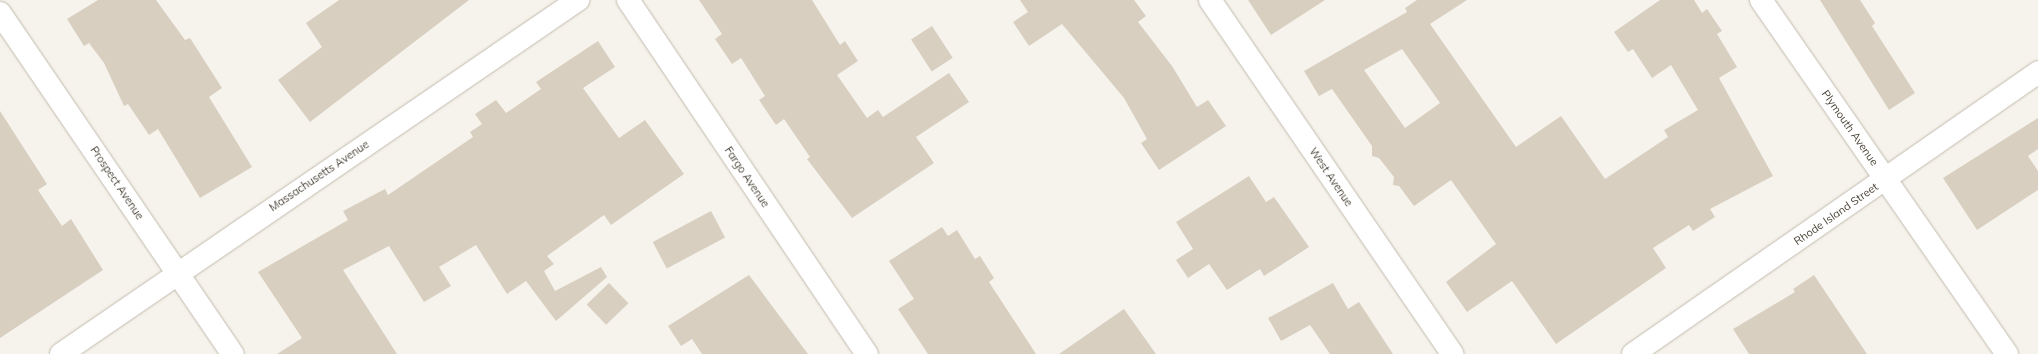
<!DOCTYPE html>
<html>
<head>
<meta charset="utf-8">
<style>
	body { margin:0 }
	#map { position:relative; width:2038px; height:354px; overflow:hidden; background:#f6f3ec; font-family:Mulish,sans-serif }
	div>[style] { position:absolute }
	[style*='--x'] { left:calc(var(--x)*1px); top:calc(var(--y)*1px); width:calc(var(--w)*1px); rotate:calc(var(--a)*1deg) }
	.building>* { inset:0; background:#d8cfc1; transform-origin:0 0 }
	.roads { filter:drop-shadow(0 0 1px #c2bbae) drop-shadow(0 0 1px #c2bbae) }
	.street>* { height:22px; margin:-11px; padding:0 11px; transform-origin:11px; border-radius:11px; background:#fff }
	span { translate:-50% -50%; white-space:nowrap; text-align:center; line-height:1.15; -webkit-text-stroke:3px #fff; paint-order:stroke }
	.street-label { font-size:11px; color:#4b4439 }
</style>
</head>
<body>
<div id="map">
	<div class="building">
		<div style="clip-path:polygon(98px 0,156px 0,185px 40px,190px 38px,222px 88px,209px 97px,252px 167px,200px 198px,158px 129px,149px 135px,128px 104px,124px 106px,104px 63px,89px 43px,84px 46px,67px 19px)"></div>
		<div style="clip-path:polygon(339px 0,469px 0,310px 122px,278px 80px,322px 47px,306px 23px)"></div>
		<div style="clip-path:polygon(699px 0,812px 0,840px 45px,845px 41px,858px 61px,837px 75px,867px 118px,878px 110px,883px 117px,949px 73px,969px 102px,916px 137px,934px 163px,852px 218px,807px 159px,810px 157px,784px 119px,776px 125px,759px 100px,765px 96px,741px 58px,732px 64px,715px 39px,722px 34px)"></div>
		<div style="clip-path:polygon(1020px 0,1134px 0,1146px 16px,1138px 22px,1172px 66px,1197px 107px,1208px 100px,1226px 126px,1159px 170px,1141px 143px,1147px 139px,1124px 98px,1062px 24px,1029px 46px,1013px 22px,1028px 12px)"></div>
		<div style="clip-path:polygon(1248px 0,1325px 0,1271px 35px)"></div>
		<div style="clip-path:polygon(evenodd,1417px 0,1467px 0,1430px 24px,1516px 147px,1561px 116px,1605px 179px,1668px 137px,1664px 130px,1698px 110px,1671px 65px,1652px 78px,1633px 49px,1628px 52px,1614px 32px,1660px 0,1694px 0,1702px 13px,1707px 9px,1722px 31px,1717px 34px,1737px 67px,1719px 78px,1773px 176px,1710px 209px,1715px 217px,1693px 231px,1689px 225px,1653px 248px,1666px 268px,1556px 344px,1512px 281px,1467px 312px,1446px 282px,1496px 244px,1451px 180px,1414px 206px,1399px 186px,1393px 185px,1394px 177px,1379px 158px,1372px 156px,1372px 146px,1332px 89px,1319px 96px,1304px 71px,1407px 12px,1405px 8px,1417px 0,1402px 49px,1440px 103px,1405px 128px,1364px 70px,1402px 49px)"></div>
		<div style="clip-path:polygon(1820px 0,1860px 0,1875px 23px,1872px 26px,1915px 93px,1889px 110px)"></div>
		<div style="left:932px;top:26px;width:38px;height:25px;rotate:57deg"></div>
		<div style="clip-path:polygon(598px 41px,615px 67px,583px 88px,619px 138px,645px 120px,684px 174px,611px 225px,604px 215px,547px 256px,554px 264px,544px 271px,555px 291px,601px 267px,607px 277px,556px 321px,526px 281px,507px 294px,476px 245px,439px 267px,451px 286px,424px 302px,389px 246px,343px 270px,397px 354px,277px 354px,302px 338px,258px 272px,348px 220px,343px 211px,385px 189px,388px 195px,473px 137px,470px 132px,482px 124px,475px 114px,496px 100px,506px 113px,541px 89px,536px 82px)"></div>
		<div style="clip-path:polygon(0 111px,47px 184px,38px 190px,62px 226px,71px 219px,103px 270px,0 338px)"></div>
		<div style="clip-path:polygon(2038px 118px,2038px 149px,2028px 156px,2038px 171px,2038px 190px,1977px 230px,1943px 178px)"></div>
		<div style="clip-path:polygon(1249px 176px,1266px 202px,1274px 197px,1309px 247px,1264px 276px,1260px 269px,1227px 290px,1209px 264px,1188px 278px,1176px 260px,1193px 249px,1176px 222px)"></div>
		<div style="left:711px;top:211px;width:30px;height:66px;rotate:62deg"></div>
		<div style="clip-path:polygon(942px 227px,948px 236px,957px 230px,975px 259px,980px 256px,994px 278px,989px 282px,1036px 354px,928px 354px,898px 309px,914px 299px,889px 261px)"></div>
		<div style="clip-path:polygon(749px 275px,808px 354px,702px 354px,692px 339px,681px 346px,668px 326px)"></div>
		<div style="clip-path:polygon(1814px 275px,1867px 354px,1749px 354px,1733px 329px,1795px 292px,1793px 289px)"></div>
		<div style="left:609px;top:283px;width:28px;height:31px;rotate:46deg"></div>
		<div style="clip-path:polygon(1333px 283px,1348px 309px,1359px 302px,1393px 354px,1330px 354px,1310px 325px,1281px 341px,1268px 318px)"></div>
		<div style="clip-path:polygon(1124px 309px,1156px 354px,1059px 354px)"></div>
	</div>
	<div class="roads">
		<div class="street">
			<div style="--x:628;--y:0;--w:427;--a:56"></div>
			<div style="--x:1210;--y:0;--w:429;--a:55.6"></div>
			<div style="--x:1761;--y:0;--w:431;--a:55.2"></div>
			<div style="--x:0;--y:13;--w:413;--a:55.7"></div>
			<div style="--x:61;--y:354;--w:627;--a:-34.4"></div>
			<div style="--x:1633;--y:354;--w:494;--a:-34.8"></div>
		</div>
	</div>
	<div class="street-label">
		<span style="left:1850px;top:128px;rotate:55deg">Plymouth Avenue</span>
		<span style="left:319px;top:176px;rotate:-34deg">Massachusetts Avenue</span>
		<span style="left:747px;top:177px;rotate:56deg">Fargo Avenue</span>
		<span style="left:1331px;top:177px;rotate:56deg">West Avenue</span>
		<span style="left:117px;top:183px;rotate:56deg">Prospect Avenue</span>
		<span style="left:1836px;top:214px;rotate:-35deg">Rhode Island Street</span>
	</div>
</div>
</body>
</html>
